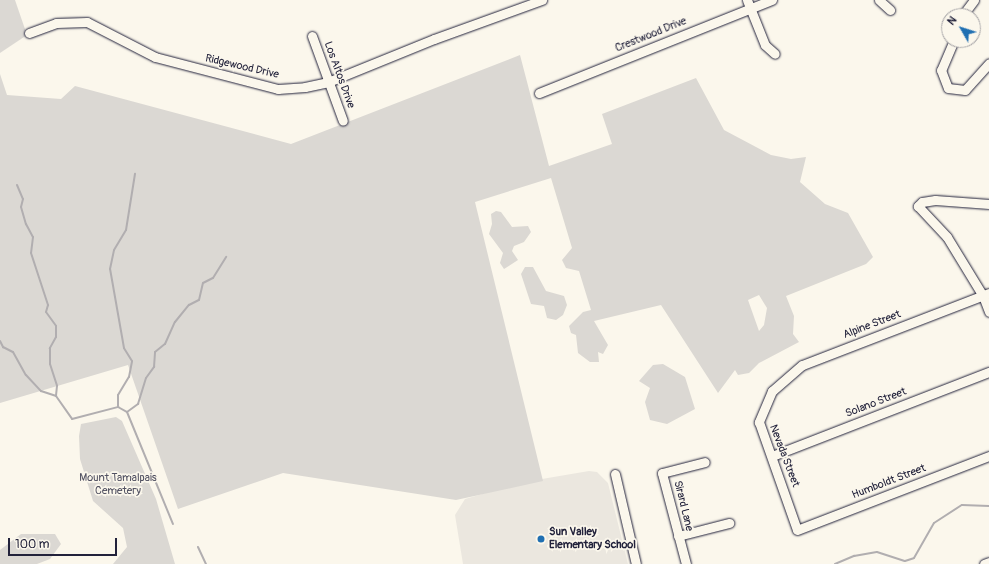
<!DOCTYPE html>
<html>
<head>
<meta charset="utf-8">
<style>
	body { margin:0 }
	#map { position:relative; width:989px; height:564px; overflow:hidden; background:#fbf7ec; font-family:Pangolin,sans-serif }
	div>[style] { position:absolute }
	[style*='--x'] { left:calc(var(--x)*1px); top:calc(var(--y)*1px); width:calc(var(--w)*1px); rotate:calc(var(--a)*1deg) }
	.built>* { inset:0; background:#ebe7df }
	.green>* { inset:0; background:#dbd8d3 }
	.stream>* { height:2px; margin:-1px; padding:0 1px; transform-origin:1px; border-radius:1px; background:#b1aeb0 }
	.roads { filter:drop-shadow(0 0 1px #22223b) drop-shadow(0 0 1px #22223b) }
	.minor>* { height:9px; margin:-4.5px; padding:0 4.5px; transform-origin:4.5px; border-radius:4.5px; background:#fbf7ec }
	.dots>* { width:11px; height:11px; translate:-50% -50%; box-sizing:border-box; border:2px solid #fbf7ec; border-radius:50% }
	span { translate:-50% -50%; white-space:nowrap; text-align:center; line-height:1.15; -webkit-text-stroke:3.5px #fbf7ec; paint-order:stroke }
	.street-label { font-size:11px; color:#22223b }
	.park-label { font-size:11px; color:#505061 }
	.poi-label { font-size:11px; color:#22223b; font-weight:700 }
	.left { translate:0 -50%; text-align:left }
	.north { position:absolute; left:941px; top:8px; width:40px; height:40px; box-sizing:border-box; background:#fbf7ec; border:1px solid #a4a2a5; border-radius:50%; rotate:309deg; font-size:11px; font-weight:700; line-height:16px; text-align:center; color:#22223b }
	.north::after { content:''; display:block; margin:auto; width:14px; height:18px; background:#1f6fb2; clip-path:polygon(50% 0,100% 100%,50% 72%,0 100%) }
	.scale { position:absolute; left:8px; top:538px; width:109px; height:18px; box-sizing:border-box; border:2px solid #22223b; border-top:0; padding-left:5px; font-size:12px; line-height:14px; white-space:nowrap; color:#22223b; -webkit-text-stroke:3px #fbf7ec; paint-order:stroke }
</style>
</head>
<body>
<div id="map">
	<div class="built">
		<div style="clip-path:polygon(589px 471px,597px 472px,608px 483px,628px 564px,463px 564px,455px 515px,465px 499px,500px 489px,500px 486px)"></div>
	</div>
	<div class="green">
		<div style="clip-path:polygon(0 0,15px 0,27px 35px,0 53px)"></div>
		<div style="clip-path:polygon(evenodd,520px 55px,549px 166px,612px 144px,602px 114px,696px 78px,724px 130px,771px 155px,791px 159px,806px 157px,800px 182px,825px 204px,848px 213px,873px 257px,866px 264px,786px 296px,794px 316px,793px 334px,799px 342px,759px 363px,749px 373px,738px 375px,735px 370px,718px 393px,661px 305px,594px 321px,608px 345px,603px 354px,598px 352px,599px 362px,590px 362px,578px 353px,576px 335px,571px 333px,569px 326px,583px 312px,591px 310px,579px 271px,566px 268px,562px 260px,572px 248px,551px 178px,475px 202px,543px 481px,456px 500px,283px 473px,178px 509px,128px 365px,0 403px,0 74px,7px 95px,61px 99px,75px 86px,291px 144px,520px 55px,759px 295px,767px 308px,764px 325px,759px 331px,748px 300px,759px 295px)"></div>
		<div style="clip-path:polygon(496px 211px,501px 212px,512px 227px,528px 226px,531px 232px,524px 242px,514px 246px,512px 251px,518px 260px,504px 269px,500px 263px,503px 253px,489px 234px,492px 224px,491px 214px)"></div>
		<div style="clip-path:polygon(525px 267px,533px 267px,546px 291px,564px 296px,567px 305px,563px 315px,556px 320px,547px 318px,544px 306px,531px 304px,521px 274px)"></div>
		<div style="clip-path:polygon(663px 364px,685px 377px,695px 409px,667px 424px,650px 420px,645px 402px,650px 388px,639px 381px,653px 365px)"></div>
		<div style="clip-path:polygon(116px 417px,122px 421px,156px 499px,175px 564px,113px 564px,127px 547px,123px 528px,93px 501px,80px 459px,79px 436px,81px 424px)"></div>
		<div style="clip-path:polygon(21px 534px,55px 534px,61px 544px,50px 559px,37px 564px,0 564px,0 550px)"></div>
	</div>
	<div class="stream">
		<div style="--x:17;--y:185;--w:15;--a:67"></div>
		<div style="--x:23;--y:199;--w:8;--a:104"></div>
		<div style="--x:21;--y:207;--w:18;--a:74"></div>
		<div style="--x:26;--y:224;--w:15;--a:62"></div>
		<div style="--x:33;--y:237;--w:16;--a:97"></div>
		<div style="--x:31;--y:253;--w:55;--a:71.9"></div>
		<div style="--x:48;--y:305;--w:7;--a:106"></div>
		<div style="--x:46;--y:312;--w:17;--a:54"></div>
		<div style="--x:56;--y:326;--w:11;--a:90"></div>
		<div style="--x:56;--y:337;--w:13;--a:119"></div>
		<div style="--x:50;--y:348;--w:16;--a:90"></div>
		<div style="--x:50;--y:364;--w:23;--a:72"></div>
		<div style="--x:57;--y:386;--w:10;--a:96"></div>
		<div style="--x:0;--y:341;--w:7;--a:63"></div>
		<div style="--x:3;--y:347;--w:11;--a:27"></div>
		<div style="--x:13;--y:352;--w:26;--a:61"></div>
		<div style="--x:26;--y:375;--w:22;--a:47"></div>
		<div style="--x:41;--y:391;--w:16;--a:18"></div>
		<div style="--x:56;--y:396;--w:28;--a:55"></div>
		<div style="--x:72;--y:419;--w:48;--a:-14.6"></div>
		<div style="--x:118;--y:407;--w:10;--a:29"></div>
		<div style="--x:127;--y:412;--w:121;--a:67.7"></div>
		<div style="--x:118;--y:407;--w:12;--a:-90"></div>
		<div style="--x:118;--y:395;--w:21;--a:-59"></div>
		<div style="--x:129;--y:377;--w:16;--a:-79"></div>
		<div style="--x:132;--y:361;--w:15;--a:-122"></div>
		<div style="--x:124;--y:348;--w:80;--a:-100"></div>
		<div style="--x:110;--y:269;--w:19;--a:-78"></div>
		<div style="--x:114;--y:250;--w:23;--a:-59"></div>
		<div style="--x:126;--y:230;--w:57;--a:-80.9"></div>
		<div style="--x:127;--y:412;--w:14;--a:-36"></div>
		<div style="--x:138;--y:404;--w:27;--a:-73"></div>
		<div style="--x:146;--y:378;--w:14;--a:-54"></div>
		<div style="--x:154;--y:367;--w:15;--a:-86"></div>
		<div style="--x:155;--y:352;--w:13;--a:-39"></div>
		<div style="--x:165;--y:344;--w:24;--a:-66"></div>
		<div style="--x:175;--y:322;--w:22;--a:-51"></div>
		<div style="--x:189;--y:305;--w:11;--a:-27"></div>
		<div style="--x:199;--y:300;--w:17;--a:-77"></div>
		<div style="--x:203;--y:283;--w:11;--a:-27"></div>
		<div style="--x:213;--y:278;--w:25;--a:-58"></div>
		<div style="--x:198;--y:547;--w:19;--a:65"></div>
		<div style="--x:835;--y:564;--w:21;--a:-23"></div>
		<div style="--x:854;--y:556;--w:23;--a:-10"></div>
		<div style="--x:877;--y:552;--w:29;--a:18"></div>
		<div style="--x:905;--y:561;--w:9;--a:-18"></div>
		<div style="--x:914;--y:558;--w:40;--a:-60.3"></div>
		<div style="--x:934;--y:523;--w:33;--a:-33"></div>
		<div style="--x:962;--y:505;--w:27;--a:2"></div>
	</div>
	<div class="roads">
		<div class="minor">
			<div style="--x:747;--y:0;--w:48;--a:68.2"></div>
			<div style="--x:765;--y:45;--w:13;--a:42"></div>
			<div style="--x:879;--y:0;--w:15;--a:42"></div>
			<div style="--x:962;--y:16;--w:20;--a:-53"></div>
			<div style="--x:29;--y:33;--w:29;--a:-20"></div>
			<div style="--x:56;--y:23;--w:31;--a:-2"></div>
			<div style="--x:87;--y:22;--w:76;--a:27.2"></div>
			<div style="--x:155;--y:57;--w:127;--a:14.6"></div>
			<div style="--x:278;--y:89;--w:27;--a:-4"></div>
			<div style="--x:305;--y:87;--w:24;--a:-12"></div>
			<div style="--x:328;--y:82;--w:114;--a:-22.1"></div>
			<div style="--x:434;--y:39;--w:115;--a:-19.9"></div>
			<div style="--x:312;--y:36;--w:90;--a:70"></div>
			<div style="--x:954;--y:40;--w:33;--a:113"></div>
			<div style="--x:941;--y:70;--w:19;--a:69"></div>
			<div style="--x:948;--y:88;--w:17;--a:7"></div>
			<div style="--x:965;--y:90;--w:36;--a:-48"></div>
			<div style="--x:539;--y:93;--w:251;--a:-21.8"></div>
			<div style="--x:989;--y:204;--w:54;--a:-175.8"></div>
			<div style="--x:935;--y:200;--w:13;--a:171"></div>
			<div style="--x:922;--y:202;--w:6;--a:135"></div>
			<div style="--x:918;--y:206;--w:42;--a:46.9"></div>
			<div style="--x:947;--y:237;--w:69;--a:58.6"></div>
			<div style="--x:983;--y:296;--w:17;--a:69"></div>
			<div style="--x:989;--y:293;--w:200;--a:158.9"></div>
			<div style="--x:802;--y:365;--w:40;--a:139"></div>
			<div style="--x:772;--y:391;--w:34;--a:113"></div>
			<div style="--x:759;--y:422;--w:114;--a:70.6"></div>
			<div style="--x:797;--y:530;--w:206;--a:-21.1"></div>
			<div style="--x:772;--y:456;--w:233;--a:-21.2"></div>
			<div style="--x:615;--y:474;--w:92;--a:76.9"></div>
			<div style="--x:678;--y:536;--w:53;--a:-14.3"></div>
			<div style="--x:686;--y:564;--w:94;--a:-104.8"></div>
			<div style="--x:662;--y:473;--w:44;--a:-14.3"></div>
			<div style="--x:984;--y:564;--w:5;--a:-22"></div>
		</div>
	</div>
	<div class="dots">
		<div style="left:541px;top:539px;background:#1f6fb2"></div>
	</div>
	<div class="street-label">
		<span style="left:651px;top:35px;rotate:-22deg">Crestwood Drive</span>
		<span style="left:242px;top:67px;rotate:13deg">Ridgewood Drive</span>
		<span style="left:339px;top:75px;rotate:70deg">Los Altos Drive</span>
		<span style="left:872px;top:325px;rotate:-21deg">Alpine Street</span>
		<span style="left:876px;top:403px;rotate:-21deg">Solano Street</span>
		<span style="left:784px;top:456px;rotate:69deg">Nevada Street</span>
		<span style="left:889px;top:482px;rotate:-21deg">Humboldt Street</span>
		<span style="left:683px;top:506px;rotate:76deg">Sirard Lane</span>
	</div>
	<div class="park-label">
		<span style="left:118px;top:485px">Mount Tamalpais<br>Cemetery</span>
	</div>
	<div class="poi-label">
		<span class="left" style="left:549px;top:539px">Sun Valley<br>Elementary School</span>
	</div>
	<div class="north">N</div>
	<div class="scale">100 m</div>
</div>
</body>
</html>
